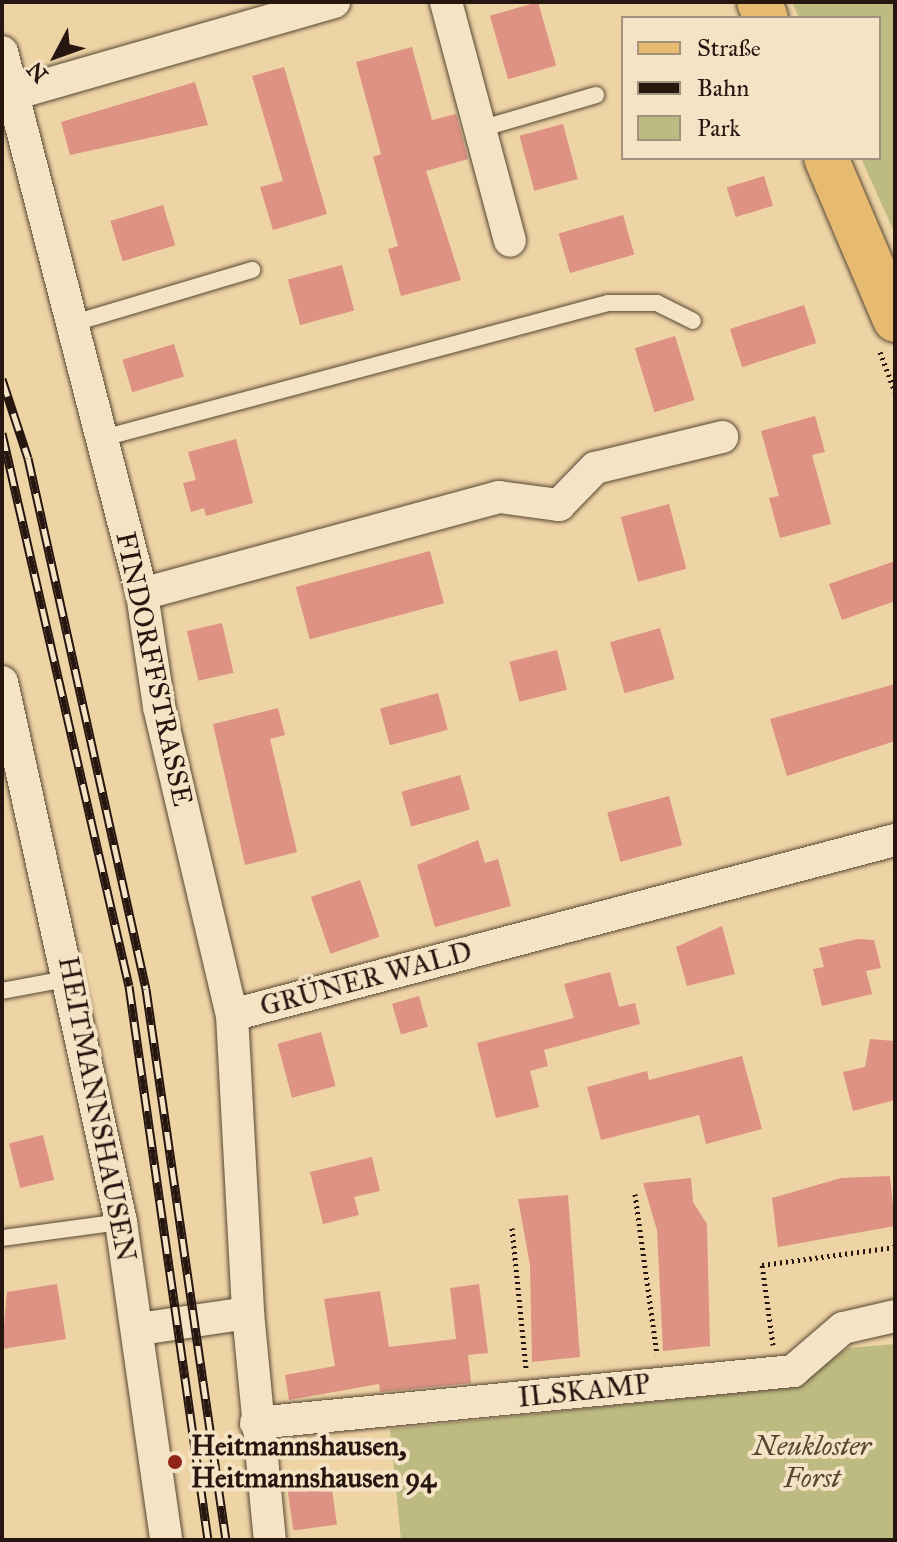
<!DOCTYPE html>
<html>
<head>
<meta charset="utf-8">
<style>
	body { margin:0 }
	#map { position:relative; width:897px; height:1542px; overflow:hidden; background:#eed4a5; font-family:"IM FELL Great Primer",serif }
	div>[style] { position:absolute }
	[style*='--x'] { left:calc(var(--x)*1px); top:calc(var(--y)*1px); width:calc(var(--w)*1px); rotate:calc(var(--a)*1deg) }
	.green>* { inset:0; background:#bebb82 }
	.building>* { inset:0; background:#dd9283; transform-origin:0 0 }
	.path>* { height:5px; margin-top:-2.5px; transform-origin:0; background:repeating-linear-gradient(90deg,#261610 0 2px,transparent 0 6px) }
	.roads { filter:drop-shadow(0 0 2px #584635) drop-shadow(0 0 2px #584635) }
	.service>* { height:16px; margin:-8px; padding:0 8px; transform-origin:8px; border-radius:8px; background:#f4e3c4 }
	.minor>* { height:32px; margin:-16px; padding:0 16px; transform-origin:16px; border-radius:16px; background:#f4e3c4 }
	.primary>* { height:44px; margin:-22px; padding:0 22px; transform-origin:22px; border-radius:22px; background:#e7ba72 }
	.rail>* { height:9px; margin-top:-4.5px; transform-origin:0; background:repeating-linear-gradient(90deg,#f4e3c4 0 18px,#261610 0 36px); box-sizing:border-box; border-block:2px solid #261610 }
	.dots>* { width:22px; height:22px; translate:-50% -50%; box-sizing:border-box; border:4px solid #f4e3c4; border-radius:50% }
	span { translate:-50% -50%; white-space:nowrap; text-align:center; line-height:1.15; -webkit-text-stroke:8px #f4e3c4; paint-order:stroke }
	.street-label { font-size:28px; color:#261610 }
	.poi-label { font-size:28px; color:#261610; font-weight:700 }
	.left { translate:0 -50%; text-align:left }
	.park-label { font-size:28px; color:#544832; font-style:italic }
	.frame { position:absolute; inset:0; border:4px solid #261610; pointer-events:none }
	.legend { position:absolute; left:621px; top:16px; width:260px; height:144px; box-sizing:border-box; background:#f4e3c4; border:2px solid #a2917c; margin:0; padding:10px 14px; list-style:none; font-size:24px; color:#261610 }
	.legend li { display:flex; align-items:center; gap:16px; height:40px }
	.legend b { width:40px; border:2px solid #a2917c }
	.north { position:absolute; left:16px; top:16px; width:80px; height:80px; -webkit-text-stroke:6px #f4e3c4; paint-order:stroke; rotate:229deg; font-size:22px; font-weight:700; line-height:32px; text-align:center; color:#261610 }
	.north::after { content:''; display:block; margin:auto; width:28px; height:36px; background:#261610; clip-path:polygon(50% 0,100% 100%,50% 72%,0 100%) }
</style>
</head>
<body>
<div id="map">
	<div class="green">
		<div style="clip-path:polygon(792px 2px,895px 2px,895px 234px,861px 158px,879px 158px,879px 18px,799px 18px)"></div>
		<div style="clip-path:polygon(895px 1344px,895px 1540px,401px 1540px,390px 1429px,792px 1387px,848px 1348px)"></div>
	</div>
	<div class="building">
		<div style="left:538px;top:2px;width:66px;height:50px;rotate:74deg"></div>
		<div style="clip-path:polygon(412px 47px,432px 120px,456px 114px,468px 159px,426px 171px,461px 280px,401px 296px,388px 249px,398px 246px,373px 157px,381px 154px,356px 62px)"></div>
		<div style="clip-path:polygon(284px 67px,327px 214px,273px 230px,260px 187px,283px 181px,252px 76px)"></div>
		<div style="clip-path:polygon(195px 82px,208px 125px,70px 155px,61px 122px)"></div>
		<div style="left:563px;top:124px;width:57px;height:45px;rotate:75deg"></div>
		<div style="left:764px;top:176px;width:31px;height:39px;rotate:73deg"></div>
		<div style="left:163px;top:205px;width:42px;height:55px;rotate:73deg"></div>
		<div style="left:623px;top:215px;width:41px;height:67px;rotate:74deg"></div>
		<div style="left:342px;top:265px;width:47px;height:56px;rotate:75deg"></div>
		<div style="left:804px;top:305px;width:40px;height:78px;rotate:72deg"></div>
		<div style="left:675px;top:336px;width:67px;height:42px;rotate:73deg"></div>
		<div style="left:174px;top:344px;width:34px;height:54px;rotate:73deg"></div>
		<div style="clip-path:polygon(815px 416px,825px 452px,812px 455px,831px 524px,780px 538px,769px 498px,779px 496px,761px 431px)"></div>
		<div style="clip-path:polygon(236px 439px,253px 503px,206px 516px,204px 508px,191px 512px,183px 483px,196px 480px,188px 452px)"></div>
		<div style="left:669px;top:504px;width:67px;height:50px;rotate:75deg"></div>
		<div style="left:430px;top:551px;width:54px;height:139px;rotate:75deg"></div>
		<div style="clip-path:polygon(895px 561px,895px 601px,842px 620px,829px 584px)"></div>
		<div style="left:222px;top:623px;width:51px;height:36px;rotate:77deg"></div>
		<div style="left:660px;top:628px;width:53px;height:52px;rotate:74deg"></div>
		<div style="left:557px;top:650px;width:41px;height:49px;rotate:76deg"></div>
		<div style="clip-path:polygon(895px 684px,895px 741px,787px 776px,770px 719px)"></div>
		<div style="left:438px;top:693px;width:38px;height:60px;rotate:75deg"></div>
		<div style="clip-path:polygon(278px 708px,285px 735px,270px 739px,297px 852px,245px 865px,213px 724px)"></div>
		<div style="left:460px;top:775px;width:36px;height:61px;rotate:74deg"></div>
		<div style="left:669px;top:796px;width:51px;height:64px;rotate:75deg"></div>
		<div style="clip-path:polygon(478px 840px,485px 863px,498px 859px,511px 906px,435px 927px,417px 865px)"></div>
		<div style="left:360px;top:880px;width:60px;height:52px;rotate:71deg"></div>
		<div style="clip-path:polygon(722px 926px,735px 974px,687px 986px,676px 947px)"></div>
		<div style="clip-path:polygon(858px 939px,874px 940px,881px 968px,866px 971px,872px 994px,822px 1006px,813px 969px,824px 967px,819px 948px)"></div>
		<div style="clip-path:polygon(610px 972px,619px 1007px,635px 1003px,640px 1024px,544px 1050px,548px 1066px,530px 1071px,539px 1107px,496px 1118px,477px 1043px,574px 1018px,564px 984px)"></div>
		<div style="left:419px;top:996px;width:32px;height:28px;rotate:74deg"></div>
		<div style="left:321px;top:1032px;width:56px;height:45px;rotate:75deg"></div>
		<div style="clip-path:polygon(870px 1039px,895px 1041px,895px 1100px,853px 1111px,843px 1072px,865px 1067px)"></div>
		<div style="clip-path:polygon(742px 1056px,762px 1129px,706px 1144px,699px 1115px,601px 1140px,587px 1087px,647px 1071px,649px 1080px)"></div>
		<div style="left:43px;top:1135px;width:46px;height:35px;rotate:76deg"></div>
		<div style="clip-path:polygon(372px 1157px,380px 1191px,354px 1197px,359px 1215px,323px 1224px,310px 1172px)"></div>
		<div style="clip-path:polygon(890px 1176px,895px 1226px,778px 1247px,772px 1198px,841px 1178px)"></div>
		<div style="clip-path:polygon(691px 1178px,693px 1202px,707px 1224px,710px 1346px,663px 1351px,657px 1230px,643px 1183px)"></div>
		<div style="clip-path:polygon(568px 1195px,580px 1357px,532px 1362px,530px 1265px,518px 1199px)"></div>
		<div style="clip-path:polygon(57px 1284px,66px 1339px,2px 1349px,7px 1292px)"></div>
		<div style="clip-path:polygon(479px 1284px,488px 1353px,468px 1355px,471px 1383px,380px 1392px,379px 1384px,289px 1400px,285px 1375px,335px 1366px,324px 1299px,380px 1291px,389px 1347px,456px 1339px,450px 1288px)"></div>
		<div style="left:329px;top:1468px;width:57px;height:44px;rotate:82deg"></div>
	</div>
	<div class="path">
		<div style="--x:880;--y:352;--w:43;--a:69.4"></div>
		<div style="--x:635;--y:1194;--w:162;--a:82.2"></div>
		<div style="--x:512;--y:1228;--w:141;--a:84.3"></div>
		<div style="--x:773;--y:1345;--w:81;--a:-97.8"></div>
		<div style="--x:762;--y:1265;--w:134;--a:-7.7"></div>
	</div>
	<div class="roads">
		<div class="service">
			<div style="--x:480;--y:129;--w:121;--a:-16.3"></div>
			<div style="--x:74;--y:323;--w:186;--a:-16.6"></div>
			<div style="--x:103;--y:438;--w:523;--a:-14.97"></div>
			<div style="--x:608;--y:303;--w:49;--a:0"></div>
			<div style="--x:657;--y:303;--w:40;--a:26.6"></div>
			<div style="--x:2;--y:991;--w:70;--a:-10.7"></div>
			<div style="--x:2;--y:1238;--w:120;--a:-7.7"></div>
		</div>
		<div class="minor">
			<div style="--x:446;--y:2;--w:247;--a:75"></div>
			<div style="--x:2;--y:52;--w:560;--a:75.52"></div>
			<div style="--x:142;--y:594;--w:114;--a:81.4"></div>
			<div style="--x:159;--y:707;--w:317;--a:76.7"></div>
			<div style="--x:232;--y:1015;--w:298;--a:86.9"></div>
			<div style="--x:248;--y:1313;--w:110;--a:171.6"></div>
			<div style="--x:17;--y:93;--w:330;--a:-16"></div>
			<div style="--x:142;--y:594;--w:370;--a:-15.2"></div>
			<div style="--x:499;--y:497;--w:61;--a:7.6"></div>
			<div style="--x:559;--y:505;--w:52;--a:-45.8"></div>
			<div style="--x:595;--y:468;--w:131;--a:-13.7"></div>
			<div style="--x:2;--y:682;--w:553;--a:77.57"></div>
			<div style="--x:121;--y:1222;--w:321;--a:81.9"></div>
			<div style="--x:232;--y:1015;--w:686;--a:-14.79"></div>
			<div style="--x:248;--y:1313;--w:228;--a:84.5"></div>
			<div style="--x:256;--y:1423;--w:540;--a:-5.53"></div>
			<div style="--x:793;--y:1371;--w:66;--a:-40.7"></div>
			<div style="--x:843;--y:1328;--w:53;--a:-13"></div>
		</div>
		<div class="primary">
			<div style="--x:759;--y:2;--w:17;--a:66"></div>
			<div style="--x:826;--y:158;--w:176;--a:66.9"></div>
		</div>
	</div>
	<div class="rail">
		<div style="--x:2;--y:379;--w:83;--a:71.8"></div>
		<div style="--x:28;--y:458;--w:544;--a:77.47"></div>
		<div style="--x:146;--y:989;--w:557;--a:81.74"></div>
		<div style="--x:2;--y:433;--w:567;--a:77.07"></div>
		<div style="--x:129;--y:986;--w:560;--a:81.88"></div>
	</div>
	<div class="dots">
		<div style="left:175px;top:1462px;background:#8f2418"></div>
	</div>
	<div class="street-label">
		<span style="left:154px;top:669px;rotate:78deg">FINDORFFSTRASSE</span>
		<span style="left:366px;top:979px;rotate:-15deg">GRÜNER WALD</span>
		<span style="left:97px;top:1109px;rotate:79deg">HEITMANNSHAUSEN</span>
		<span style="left:584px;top:1391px;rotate:-6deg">ILSKAMP</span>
	</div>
	<div class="poi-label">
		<span class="left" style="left:191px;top:1462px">Heitmannshausen,<br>Heitmannshausen 94</span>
	</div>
	<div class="park-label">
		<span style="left:812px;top:1462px">Neukloster<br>Forst</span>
	</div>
	<div class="frame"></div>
	<ul class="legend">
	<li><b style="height:10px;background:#e7ba72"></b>Straße</li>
	<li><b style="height:10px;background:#261610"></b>Bahn</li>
	<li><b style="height:22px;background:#bebb82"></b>Park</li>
	</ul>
	<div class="north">N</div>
</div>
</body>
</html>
